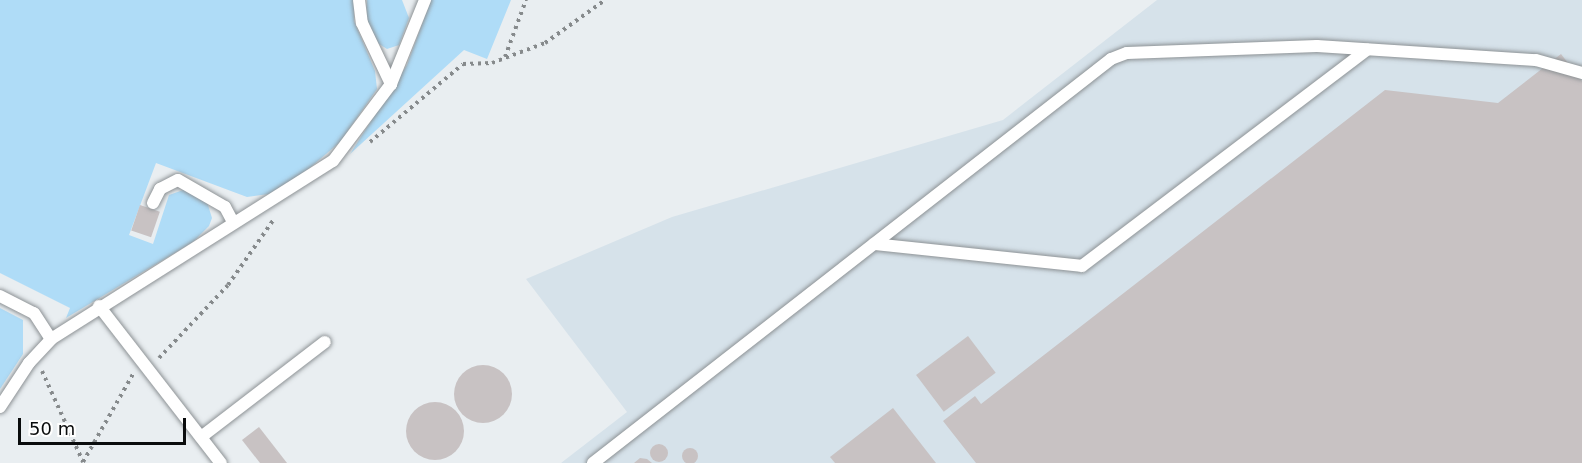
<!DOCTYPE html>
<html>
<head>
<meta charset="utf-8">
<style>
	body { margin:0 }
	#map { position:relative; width:1582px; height:463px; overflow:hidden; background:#e9eef1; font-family:"DejaVu Sans",sans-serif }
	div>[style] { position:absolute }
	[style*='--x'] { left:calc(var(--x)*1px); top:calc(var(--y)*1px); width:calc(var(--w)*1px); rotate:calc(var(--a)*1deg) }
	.built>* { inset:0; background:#d6e2ea }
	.green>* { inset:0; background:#afdcf7 }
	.building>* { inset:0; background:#c8c2c3; transform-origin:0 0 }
	.round { border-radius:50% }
	.path>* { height:4px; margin-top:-2px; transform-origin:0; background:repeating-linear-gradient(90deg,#868a8c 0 3px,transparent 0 7.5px) }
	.roads { filter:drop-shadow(0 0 2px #8d9295) drop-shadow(0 0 2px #8d9295) }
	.service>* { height:12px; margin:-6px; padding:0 6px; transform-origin:6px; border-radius:6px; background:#fff }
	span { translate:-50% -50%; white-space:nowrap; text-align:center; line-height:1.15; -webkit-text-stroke:4.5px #fff; paint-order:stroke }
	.scale { position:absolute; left:18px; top:418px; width:168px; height:27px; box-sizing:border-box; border:3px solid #0a0c0d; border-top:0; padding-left:8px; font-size:18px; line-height:21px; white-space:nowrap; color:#0a0c0d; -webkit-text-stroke:4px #fff; paint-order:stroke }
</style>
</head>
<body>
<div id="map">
	<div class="built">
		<div style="clip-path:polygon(1157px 0,1582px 0,1582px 463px,561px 463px,627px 412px,526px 279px,672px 217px,1003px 120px)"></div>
	</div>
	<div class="green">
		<div style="clip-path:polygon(0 0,354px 0,354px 21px,375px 71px,377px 89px,340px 142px,305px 172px,269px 194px,247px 197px,156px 163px,129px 235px,153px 244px,169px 195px,186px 189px,207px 202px,212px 218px,209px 226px,193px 242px,66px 318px,70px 308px,0 273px)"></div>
		<div style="clip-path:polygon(367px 0,402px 0,409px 18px,399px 45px,387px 49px,376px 42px,366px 17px)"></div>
		<div style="clip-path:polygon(431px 0,511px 0,487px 59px,464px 50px,350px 154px,407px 65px)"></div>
		<div style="clip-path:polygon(0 308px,23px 320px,23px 354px,0 389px)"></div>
	</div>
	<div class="building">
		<div style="clip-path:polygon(1561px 54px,1582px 81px,1582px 463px,976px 463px,943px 421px,975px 396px,981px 404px,1385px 90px,1498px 103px)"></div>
		<div style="left:140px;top:205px;width:21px;height:27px;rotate:19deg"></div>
		<div style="left:968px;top:336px;width:46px;height:65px;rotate:53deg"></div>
		<div class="round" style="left:454px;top:365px;width:58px;height:58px"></div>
		<div class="round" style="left:406px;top:402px;width:58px;height:58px"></div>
		<div style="clip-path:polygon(893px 408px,936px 463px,835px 463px,830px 457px)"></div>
		<div style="clip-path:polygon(259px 427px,287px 463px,260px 463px,242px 440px)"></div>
		<div class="round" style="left:650px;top:444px;width:18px;height:18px"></div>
		<div class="round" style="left:682px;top:448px;width:16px;height:16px"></div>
		<div style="clip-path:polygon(640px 458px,647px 459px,652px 463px,634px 463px)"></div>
	</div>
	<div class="path">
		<div style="--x:505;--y:57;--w:61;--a:-69.8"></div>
		<div style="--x:370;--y:142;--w:121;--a:-40"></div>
		<div style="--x:463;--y:64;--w:29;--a:-2"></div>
		<div style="--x:492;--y:63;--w:57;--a:-20.7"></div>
		<div style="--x:545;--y:43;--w:74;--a:-35.6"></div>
		<div style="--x:159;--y:358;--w:100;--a:-46.6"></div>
		<div style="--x:228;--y:285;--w:80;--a:-55.1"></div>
		<div style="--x:42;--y:371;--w:100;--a:65.7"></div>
		<div style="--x:83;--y:462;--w:101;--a:-60.4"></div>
	</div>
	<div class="roads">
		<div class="service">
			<div style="--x:359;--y:0;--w:23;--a:83"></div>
			<div style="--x:362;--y:23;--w:68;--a:64.6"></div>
			<div style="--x:153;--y:203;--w:16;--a:-63"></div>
			<div style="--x:160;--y:189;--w:20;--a:-27"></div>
			<div style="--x:178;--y:180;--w:54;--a:29.9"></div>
			<div style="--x:225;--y:207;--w:17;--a:62"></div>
			<div style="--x:874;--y:244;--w:209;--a:6"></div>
			<div style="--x:1082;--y:266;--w:358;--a:-37.2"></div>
			<div style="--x:0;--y:296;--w:38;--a:27"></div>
			<div style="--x:34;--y:313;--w:31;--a:57"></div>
			<div style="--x:99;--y:306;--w:199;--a:52.2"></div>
			<div style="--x:0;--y:407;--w:53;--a:-56.6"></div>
			<div style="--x:29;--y:363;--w:33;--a:-47"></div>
			<div style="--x:51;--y:339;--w:333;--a:-32.3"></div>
			<div style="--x:333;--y:161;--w:96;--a:-53"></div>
			<div style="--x:391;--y:84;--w:91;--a:-68"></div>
			<div style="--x:201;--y:437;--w:156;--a:-37.5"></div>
			<div style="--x:593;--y:463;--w:657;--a:-37.95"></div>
			<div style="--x:1111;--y:59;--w:17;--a:-21"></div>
			<div style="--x:1127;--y:53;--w:190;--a:-2.1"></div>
			<div style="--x:1317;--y:46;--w:219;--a:3.7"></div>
			<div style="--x:1536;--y:60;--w:48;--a:15.8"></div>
		</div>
	</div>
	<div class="scale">50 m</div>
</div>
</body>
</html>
